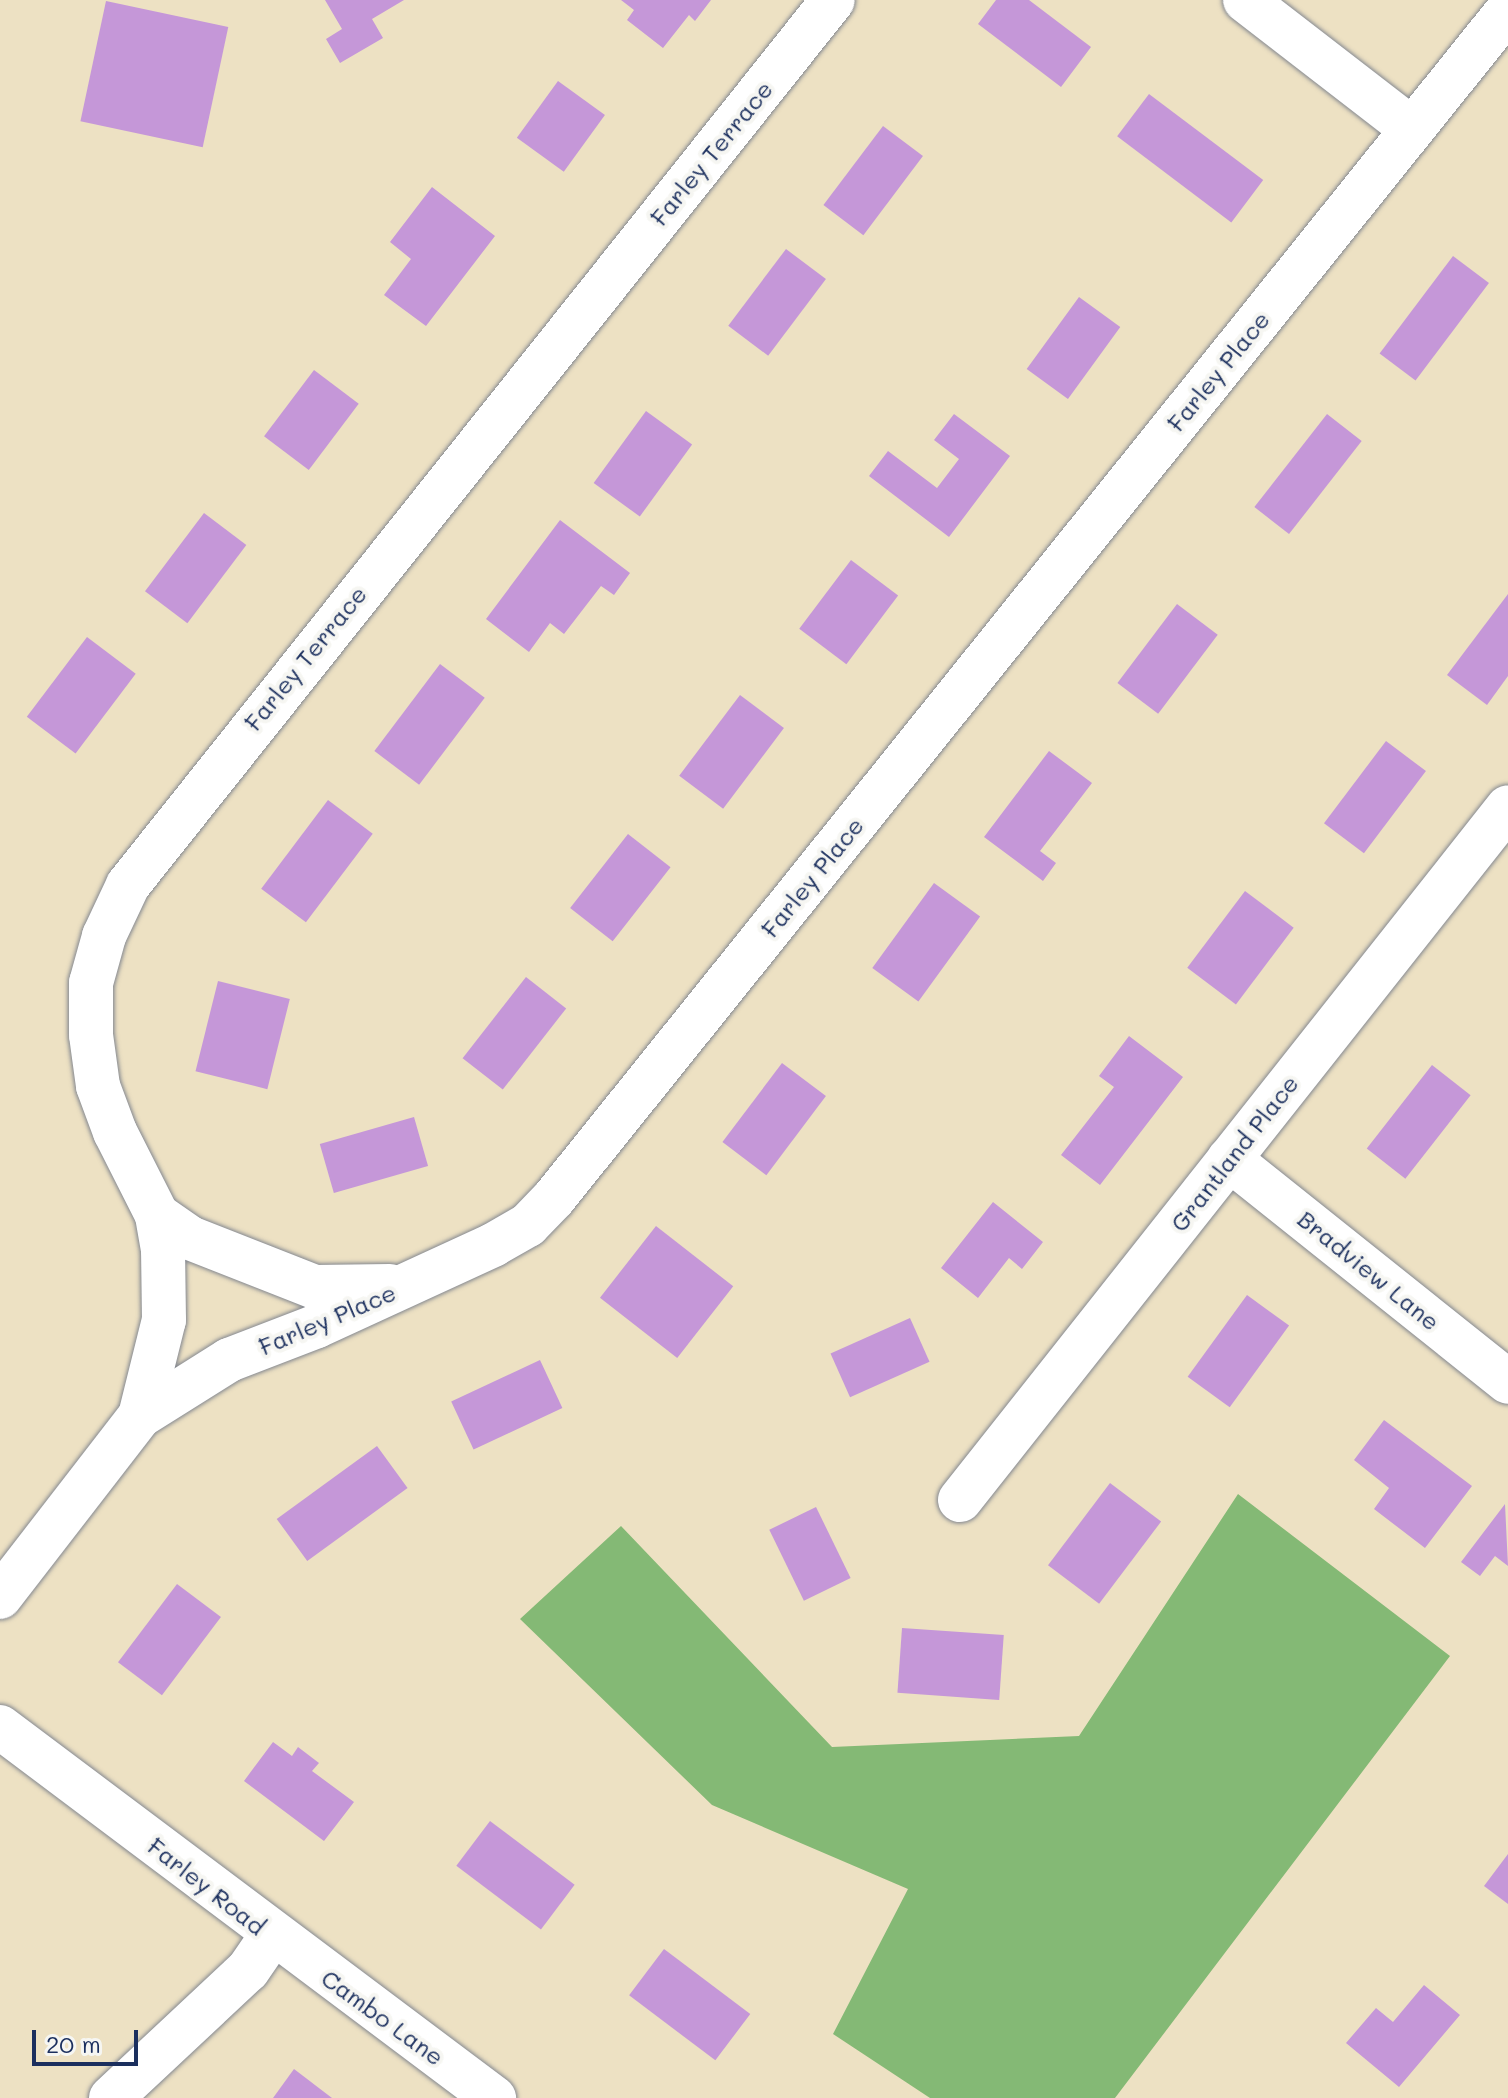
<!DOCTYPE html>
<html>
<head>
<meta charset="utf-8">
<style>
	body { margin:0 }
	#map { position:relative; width:1508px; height:2098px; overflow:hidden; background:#ede1c3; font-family:Mali,sans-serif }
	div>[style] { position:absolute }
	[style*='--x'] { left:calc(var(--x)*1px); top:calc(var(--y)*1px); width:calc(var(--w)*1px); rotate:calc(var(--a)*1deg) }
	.forest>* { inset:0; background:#84b975 }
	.building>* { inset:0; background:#c597d8; transform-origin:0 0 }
	.roads { filter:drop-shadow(0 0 2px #848890) drop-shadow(0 0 2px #848890) }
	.minor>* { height:44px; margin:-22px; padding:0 22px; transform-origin:22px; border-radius:22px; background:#fff }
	span { translate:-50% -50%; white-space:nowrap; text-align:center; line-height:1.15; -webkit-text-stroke:8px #f6f6f2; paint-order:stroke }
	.street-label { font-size:24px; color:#1b2f5e }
	.scale { position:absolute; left:32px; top:2030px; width:106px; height:36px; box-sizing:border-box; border:4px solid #1b2f5e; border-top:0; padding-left:10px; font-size:24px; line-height:28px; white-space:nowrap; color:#1b2f5e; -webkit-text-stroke:6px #f6f6f2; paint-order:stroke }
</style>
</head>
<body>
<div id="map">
	<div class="forest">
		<div style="clip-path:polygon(1238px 1494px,1450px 1656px,1115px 2098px,930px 2098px,833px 2034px,908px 1889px,712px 1805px,520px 1619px,621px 1526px,832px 1747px,1079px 1736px)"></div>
	</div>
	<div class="building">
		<div style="clip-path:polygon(325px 0,404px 0,372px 19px,383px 38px,340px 63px,326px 39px,342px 29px)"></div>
		<div style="clip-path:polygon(621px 0,711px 0,695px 21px,689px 15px,663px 48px,627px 20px,634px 10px)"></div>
		<div style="clip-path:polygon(996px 0,1029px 0,1091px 47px,1061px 87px,978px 24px)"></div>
		<div style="left:106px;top:1px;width:125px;height:123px;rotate:12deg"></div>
		<div style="left:558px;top:81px;width:58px;height:70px;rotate:36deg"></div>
		<div style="left:1149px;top:94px;width:143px;height:53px;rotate:37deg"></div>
		<div style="left:883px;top:126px;width:50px;height:99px;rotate:37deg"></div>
		<div style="clip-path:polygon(432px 187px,495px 236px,426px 326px,384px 295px,411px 259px,390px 242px)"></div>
		<div style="left:786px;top:249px;width:50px;height:96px;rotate:37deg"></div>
		<div style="left:1453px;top:256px;width:45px;height:122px;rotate:37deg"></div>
		<div style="left:1079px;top:297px;width:51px;height:89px;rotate:36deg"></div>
		<div style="left:314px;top:370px;width:56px;height:83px;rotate:37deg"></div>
		<div style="left:646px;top:411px;width:57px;height:89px;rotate:36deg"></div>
		<div style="clip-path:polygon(954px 414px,1010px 456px,949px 537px,869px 476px,888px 451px,937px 488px,959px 459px,934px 440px)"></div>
		<div style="left:1327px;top:414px;width:44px;height:118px;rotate:38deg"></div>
		<div style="left:204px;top:513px;width:53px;height:98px;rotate:37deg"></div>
		<div style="clip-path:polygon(560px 520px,630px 573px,614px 595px,601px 586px,564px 634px,550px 623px,529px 652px,486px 619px)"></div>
		<div style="left:851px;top:560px;width:59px;height:86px;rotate:37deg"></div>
		<div style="clip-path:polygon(1508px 594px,1508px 676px,1487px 705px,1447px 675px)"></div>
		<div style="left:1177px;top:604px;width:51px;height:99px;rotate:37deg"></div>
		<div style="left:87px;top:637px;width:61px;height:100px;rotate:37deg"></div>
		<div style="left:440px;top:664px;width:56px;height:109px;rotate:37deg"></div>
		<div style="left:740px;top:695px;width:55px;height:101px;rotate:37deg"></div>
		<div style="left:1386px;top:741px;width:50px;height:103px;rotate:37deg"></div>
		<div style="clip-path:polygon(1049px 751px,1092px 783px,1040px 851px,1056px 863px,1043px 881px,984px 837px)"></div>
		<div style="left:328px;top:800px;width:56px;height:111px;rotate:37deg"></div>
		<div style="left:628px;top:834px;width:54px;height:94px;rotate:38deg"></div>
		<div style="left:934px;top:883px;width:57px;height:105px;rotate:36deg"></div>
		<div style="left:1245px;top:891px;width:61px;height:96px;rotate:37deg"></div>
		<div style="left:526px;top:977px;width:51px;height:103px;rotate:38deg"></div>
		<div style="left:218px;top:981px;width:74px;height:93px;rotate:14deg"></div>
		<div style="clip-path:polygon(1129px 1036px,1183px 1077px,1100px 1185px,1061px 1155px,1114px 1087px,1099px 1076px)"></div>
		<div style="left:782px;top:1063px;width:55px;height:99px;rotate:37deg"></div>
		<div style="left:1432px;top:1065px;width:49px;height:106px;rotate:38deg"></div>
		<div style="left:414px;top:1117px;width:51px;height:98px;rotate:74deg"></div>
		<div style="clip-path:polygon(993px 1202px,1043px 1242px,1022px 1269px,1009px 1258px,978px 1298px,941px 1268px)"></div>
		<div style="left:656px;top:1226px;width:98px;height:91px;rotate:38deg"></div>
		<div style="left:1247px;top:1295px;width:52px;height:101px;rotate:36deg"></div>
		<div style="left:910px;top:1318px;width:48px;height:87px;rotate:66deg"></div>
		<div style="left:540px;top:1360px;width:53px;height:98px;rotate:65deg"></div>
		<div style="clip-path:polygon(1384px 1420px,1472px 1486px,1425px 1548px,1374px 1509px,1389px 1488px,1354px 1460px)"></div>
		<div style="left:377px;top:1446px;width:52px;height:124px;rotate:54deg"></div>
		<div style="left:1110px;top:1483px;width:64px;height:103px;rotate:37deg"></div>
		<div style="clip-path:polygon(1505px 1504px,1508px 1566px,1495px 1556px,1480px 1576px,1461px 1562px)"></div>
		<div style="left:816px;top:1507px;width:79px;height:52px;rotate:64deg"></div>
		<div style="left:177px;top:1584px;width:55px;height:98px;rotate:37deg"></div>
		<div style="left:902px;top:1628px;width:102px;height:65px;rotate:4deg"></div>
		<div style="clip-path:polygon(273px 1742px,292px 1756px,298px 1747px,319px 1763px,312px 1771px,354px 1802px,324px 1841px,244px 1781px)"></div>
		<div style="left:490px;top:1821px;width:106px;height:56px;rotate:37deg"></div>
		<div style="clip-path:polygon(1508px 1854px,1508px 1904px,1484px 1886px)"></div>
		<div style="left:664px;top:1949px;width:108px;height:58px;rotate:37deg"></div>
		<div style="clip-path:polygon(1424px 1985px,1460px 2015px,1399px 2087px,1346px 2043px,1376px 2008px,1393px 2022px)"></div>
		<div style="clip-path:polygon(294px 2069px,332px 2098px,273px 2098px)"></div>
	</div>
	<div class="roads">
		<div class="minor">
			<div style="--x:1245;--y:0;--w:211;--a:37.7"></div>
			<div style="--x:1229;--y:1159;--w:357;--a:38.6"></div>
			<div style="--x:157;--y:1215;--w:40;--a:34.9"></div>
			<div style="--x:190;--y:1238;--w:134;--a:21.4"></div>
			<div style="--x:315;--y:1287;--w:75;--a:-0.8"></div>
			<div style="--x:140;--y:1416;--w:99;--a:-76"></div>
			<div style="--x:164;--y:1320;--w:70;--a:-90.8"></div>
			<div style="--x:163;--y:1250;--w:36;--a:-100"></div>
			<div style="--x:157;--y:1215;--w:93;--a:-116.8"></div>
			<div style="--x:115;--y:1132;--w:49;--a:-110.3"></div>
			<div style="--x:98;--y:1086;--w:51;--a:-97.8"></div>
			<div style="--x:91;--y:1035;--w:52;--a:-90"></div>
			<div style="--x:91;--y:983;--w:49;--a:-74.5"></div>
			<div style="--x:104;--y:936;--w:56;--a:-64.8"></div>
			<div style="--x:128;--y:885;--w:1131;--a:-51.46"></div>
			<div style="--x:960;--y:1500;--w:883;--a:-51.66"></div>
			<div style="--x:0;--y:1597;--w:229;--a:-52.3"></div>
			<div style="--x:140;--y:1416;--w:105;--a:-32.2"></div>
			<div style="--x:229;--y:1360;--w:94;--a:-21.1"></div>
			<div style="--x:317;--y:1326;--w:194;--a:-24.7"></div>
			<div style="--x:493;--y:1245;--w:40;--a:-29.7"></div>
			<div style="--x:528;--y:1225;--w:37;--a:-46"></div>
			<div style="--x:554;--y:1198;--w:1524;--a:-51.23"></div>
			<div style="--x:0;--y:1727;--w:618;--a:36.91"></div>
			<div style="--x:111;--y:2098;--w:187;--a:-43.1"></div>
			<div style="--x:248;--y:1970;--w:42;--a:-55.6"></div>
		</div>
	</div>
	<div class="street-label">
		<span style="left:711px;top:153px;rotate:-51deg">Farley Terrace</span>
		<span style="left:1218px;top:371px;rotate:-51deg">Farley Place</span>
		<span style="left:305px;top:658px;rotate:-51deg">Farley Terrace</span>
		<span style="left:812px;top:877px;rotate:-51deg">Farley Place</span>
		<span style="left:1234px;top:1153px;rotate:-52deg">Grantland Place</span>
		<span style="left:1369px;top:1270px;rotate:39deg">Bradview Lane</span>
		<span style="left:327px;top:1319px;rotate:-23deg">Farley Place</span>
		<span style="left:207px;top:1886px;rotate:38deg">Farley Road</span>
		<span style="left:383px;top:2017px;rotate:36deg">Cambo Lane</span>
	</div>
	<div class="scale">20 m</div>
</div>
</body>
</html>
